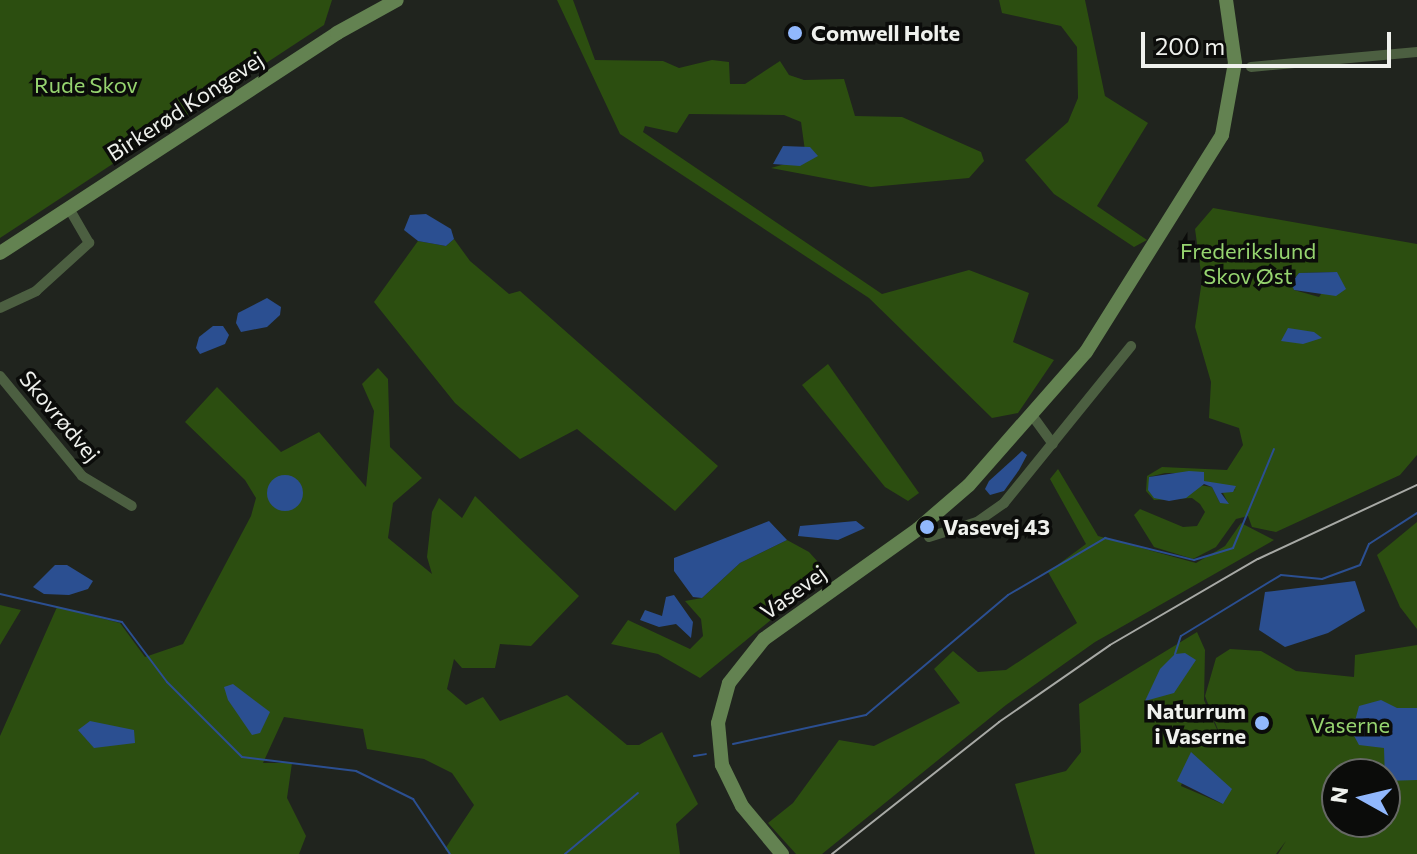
<!DOCTYPE html>
<html>
<head>
<meta charset="utf-8">
<style>
	body { margin:0 }
	#map { position:relative; width:1417px; height:854px; overflow:hidden; background:#20241e; font-family:Commissioner,sans-serif }
	div>[style] { position:absolute }
	[style*='--x'] { left:calc(var(--x)*1px); top:calc(var(--y)*1px); width:calc(var(--w)*1px); rotate:calc(var(--a)*1deg) }
	.green>* { inset:0; background:#2c4e10 }
	.water>* { inset:0; background:#2b4f91 }
	.round { border-radius:50% }
	.stream>* { height:2px; margin:-1px; padding:0 1px; transform-origin:1px; border-radius:1px; background:#2b4f91 }
	.street>* { height:10px; margin:-5px; padding:0 5px; transform-origin:5px; border-radius:5px; background:#4c5f41 }
	.secondary>* { height:14px; margin:-7px; padding:0 7px; transform-origin:7px; border-radius:7px; background:#638251 }
	.tram>* { height:2px; margin:-1px; padding:0 1px; transform-origin:1px; border-radius:1px; background:#a7a9a5 }
	.dots>* { width:22px; height:22px; translate:-50% -50%; box-sizing:border-box; border:4px solid #0b0c0a; border-radius:50% }
	span { translate:-50% -50%; white-space:nowrap; text-align:center; line-height:1.15; -webkit-text-stroke:7px #0b0c0a; paint-order:stroke }
	.poi-label { font-size:22px; color:#eff1ed; font-weight:700 }
	.left { translate:0 -50%; text-align:left }
	.right { translate:-100% -50%; text-align:right }
	.park-label { font-size:22px; color:#96d46f }
	.street-label { font-size:22px; color:#eff1ed }
	.north { position:absolute; left:1321px; top:758px; width:80px; height:80px; box-sizing:border-box; background:#0b0c0a; border:2px solid #666865; border-radius:50%; rotate:278deg; font-size:22px; font-weight:700; line-height:32px; text-align:center; color:#eff1ed }
	.north::after { content:''; display:block; margin:auto; width:28px; height:36px; background:#91b8fd; clip-path:polygon(50% 0,100% 100%,50% 72%,0 100%) }
	.scale { position:absolute; left:1141px; top:32px; width:250px; height:36px; box-sizing:border-box; border:4px solid #eff1ed; border-top:0; padding-left:10px; font-size:24px; line-height:28px; white-space:nowrap; color:#eff1ed; -webkit-text-stroke:6px #0b0c0a; paint-order:stroke }
</style>
</head>
<body>
<div id="map">
	<div class="green">
		<div style="clip-path:polygon(0 0,332px 0,324px 25px,0 238px)"></div>
		<div style="clip-path:polygon(557px 0,573px 0,595px 60px,663px 61px,679px 68px,712px 60px,729px 62px,730px 84px,745px 84px,780px 61px,789px 75px,804px 80px,844px 79px,855px 116px,902px 117px,981px 152px,984px 161px,969px 178px,871px 187px,771px 168px,806px 158px,801px 122px,784px 115px,689px 114px,677px 133px,645px 126px,643px 132px,882px 294px,969px 270px,1029px 293px,1013px 342px,1054px 360px,1018px 413px,992px 418px,869px 298px,620px 134px)"></div>
		<div style="clip-path:polygon(999px 0,1085px 0,1105px 96px,1148px 123px,1097px 206px,1147px 240px,1134px 247px,1054px 194px,1025px 160px,1068px 122px,1078px 98px,1077px 47px,1061px 26px,1002px 13px)"></div>
		<div style="clip-path:polygon(evenodd,1213px 208px,1417px 244px,1417px 455px,1400px 475px,1276px 532px,1252px 527px,1248px 516px,1236px 519px,1216px 547px,1193px 559px,1154px 547px,1134px 515px,1140px 509px,1183px 527px,1197px 526px,1205px 512px,1200px 504px,1192px 498px,1154px 500px,1146px 491px,1147px 476px,1162px 467px,1227px 470px,1243px 445px,1239px 428px,1209px 418px,1211px 382px,1195px 327px,1202px 280px,1195px 229px,1213px 208px,1337px 272px,1319px 297px,1294px 290px,1291px 283px,1299px 273px,1337px 272px,1213px 208px,1165px 473px,1204px 473px,1203px 481px,1236px 490px,1222px 491px,1227px 501px,1220px 503px,1212px 487px,1149px 477px,1165px 473px)"></div>
		<div style="clip-path:polygon(454px 239px,470px 261px,509px 294px,520px 291px,718px 466px,675px 511px,577px 429px,520px 459px,455px 403px,374px 302px,418px 241px,446px 246px)"></div>
		<div style="clip-path:polygon(828px 364px,919px 493px,908px 501px,885px 487px,802px 385px)"></div>
		<div style="clip-path:polygon(378px 368px,388px 379px,390px 447px,422px 478px,393px 503px,388px 538px,432px 574px,427px 557px,432px 512px,439px 498px,462px 518px,475px 496px,579px 596px,531px 646px,500px 644px,495px 668px,462px 668px,454px 659px,447px 689px,466px 705px,483px 697px,500px 721px,567px 695px,627px 745px,639px 745px,662px 732px,698px 804px,676px 824px,680px 854px,449px 854px,445px 849px,474px 805px,452px 773px,424px 759px,367px 749px,363px 729px,284px 717px,263px 763px,292px 763px,287px 798px,306px 836px,299px 854px,0 854px,0 736px,57px 607px,120px 623px,145px 657px,183px 644px,251px 516px,256px 498px,245px 480px,185px 422px,217px 387px,281px 452px,319px 432px,366px 487px,374px 411px,362px 384px)"></div>
		<div style="clip-path:polygon(1058px 469px,1098px 536px,1196px 563px,1225px 546px,1241px 523px,1274px 540px,1095px 642px,1006px 705px,822px 854px,796px 854px,768px 823px,793px 803px,839px 740px,874px 746px,960px 703px,934px 669px,953px 651px,978px 672px,1006px 670px,1077px 623px,1048px 572px,1086px 544px,1050px 479px)"></div>
		<div style="clip-path:polygon(1417px 522px,1417px 629px,1400px 607px,1377px 555px)"></div>
		<div style="clip-path:polygon(787px 540px,809px 552px,828px 573px,700px 678px,658px 654px,611px 644px,628px 620px,690px 649px,703px 636px,701px 619px,685px 601px,702px 598px,740px 563px)"></div>
		<div style="clip-path:polygon(0 605px,21px 610px,0 645px)"></div>
		<div style="clip-path:polygon(evenodd,1197px 632px,1205px 650px,1204px 700px,1223px 743px,1205px 696px,1216px 658px,1230px 649px,1261px 651px,1296px 671px,1354px 677px,1355px 655px,1417px 645px,1417px 854px,1278px 854px,1286px 841px,1276px 854px,1035px 854px,1015px 784px,1066px 771px,1081px 752px,1079px 704px,1197px 632px,1191px 753px,1196px 759px,1223px 804px,1181px 786px,1191px 753px,1197px 632px,1337px 774px,1385px 774px,1385px 822px,1337px 822px,1337px 774px)"></div>
	</div>
	<div class="water">
		<div style="clip-path:polygon(783px 146px,810px 147px,818px 156px,800px 166px,773px 164px)"></div>
		<div style="clip-path:polygon(426px 214px,451px 229px,454px 239px,446px 246px,418px 241px,404px 230px,410px 215px)"></div>
		<div style="clip-path:polygon(1337px 272px,1346px 289px,1336px 296px,1294px 290px,1291px 283px,1299px 273px)"></div>
		<div style="clip-path:polygon(267px 298px,281px 307px,280px 315px,267px 327px,241px 332px,236px 323px,238px 313px)"></div>
		<div style="clip-path:polygon(213px 326px,223px 326px,229px 335px,225px 344px,200px 354px,196px 348px,199px 337px)"></div>
		<div style="clip-path:polygon(1288px 328px,1314px 332px,1322px 338px,1303px 344px,1281px 341px)"></div>
		<div style="clip-path:polygon(1022px 451px,1027px 455px,1019px 470px,1004px 491px,990px 495px,985px 489px,989px 481px)"></div>
		<div style="clip-path:polygon(1189px 471px,1204px 472px,1204px 481px,1236px 486px,1233px 492px,1221px 493px,1229px 504px,1220px 503px,1212px 487px,1204px 484px,1186px 498px,1169px 501px,1154px 498px,1148px 490px,1149px 477px)"></div>
		<div class="round" style="left:267px;top:475px;width:36px;height:36px"></div>
		<div style="clip-path:polygon(769px 521px,787px 540px,740px 563px,702px 598px,693px 597px,674px 571px,674px 558px)"></div>
		<div style="clip-path:polygon(856px 521px,865px 528px,838px 540px,798px 536px,800px 526px)"></div>
		<div style="clip-path:polygon(55px 565px,67px 565px,93px 581px,88px 589px,69px 595px,44px 594px,33px 587px)"></div>
		<div style="clip-path:polygon(1355px 581px,1365px 611px,1328px 633px,1285px 647px,1259px 630px,1265px 592px)"></div>
		<div style="clip-path:polygon(674px 595px,693px 622px,691px 638px,676px 624px,659px 627px,640px 620px,645px 610px,662px 616px,666px 597px)"></div>
		<div style="clip-path:polygon(1185px 653px,1196px 660px,1174px 693px,1145px 701px,1160px 669px,1175px 654px)"></div>
		<div style="clip-path:polygon(233px 684px,270px 712px,260px 733px,252px 735px,228px 700px,224px 687px)"></div>
		<div style="clip-path:polygon(1381px 700px,1397px 708px,1417px 708px,1417px 780px,1385px 781px,1384px 748px,1359px 745px,1352px 732px,1359px 706px)"></div>
		<div style="clip-path:polygon(90px 721px,134px 730px,135px 743px,94px 748px,78px 730px)"></div>
		<div style="clip-path:polygon(1191px 752px,1232px 789px,1223px 804px,1177px 781px)"></div>
	</div>
	<div class="stream">
		<div style="--x:0;--y:594;--w:125;--a:12.9"></div>
		<div style="--x:122;--y:622;--w:75;--a:53.1"></div>
		<div style="--x:167;--y:682;--w:106;--a:45"></div>
		<div style="--x:242;--y:757;--w:115;--a:7"></div>
		<div style="--x:356;--y:771;--w:64;--a:26.2"></div>
		<div style="--x:413;--y:799;--w:66;--a:56.1"></div>
		<div style="--x:1175;--y:654;--w:19;--a:-72"></div>
		<div style="--x:1181;--y:636;--w:117;--a:-31.4"></div>
		<div style="--x:1281;--y:575;--w:41;--a:5.6"></div>
		<div style="--x:1322;--y:579;--w:40;--a:-20.2"></div>
		<div style="--x:1360;--y:565;--w:23;--a:-67"></div>
		<div style="--x:1369;--y:544;--w:57;--a:-32.9"></div>
		<div style="--x:733;--y:744;--w:136;--a:-12.3"></div>
		<div style="--x:866;--y:715;--w:186;--a:-40.2"></div>
		<div style="--x:1008;--y:595;--w:113;--a:-30.4"></div>
		<div style="--x:1105;--y:538;--w:92;--a:13.9"></div>
		<div style="--x:1194;--y:560;--w:41;--a:-17.1"></div>
		<div style="--x:1233;--y:548;--w:107;--a:-67.5"></div>
		<div style="--x:694;--y:756;--w:12;--a:-9"></div>
		<div style="--x:565;--y:854;--w:95;--a:-39.9"></div>
	</div>
	<div class="street">
		<div style="--x:1251;--y:67;--w:167;--a:-5.2"></div>
		<div style="--x:0;--y:308;--w:40;--a:-25"></div>
		<div style="--x:36;--y:291;--w:72;--a:-42.2"></div>
		<div style="--x:89;--y:243;--w:39;--a:-120"></div>
		<div style="--x:0;--y:376;--w:129;--a:50.6"></div>
		<div style="--x:82;--y:476;--w:58;--a:31"></div>
		<div style="--x:1034;--y:418;--w:32;--a:54"></div>
		<div style="--x:929;--y:537;--w:50;--a:-17.4"></div>
		<div style="--x:977;--y:522;--w:33;--a:-35"></div>
		<div style="--x:1004;--y:503;--w:202;--a:-51"></div>
	</div>
	<div class="secondary">
		<div style="--x:0;--y:253;--w:402;--a:-33.1"></div>
		<div style="--x:337;--y:33;--w:68;--a:-28.8"></div>
		<div style="--x:782;--y:854;--w:62;--a:-129.8"></div>
		<div style="--x:742;--y:806;--w:46;--a:-116"></div>
		<div style="--x:722;--y:765;--w:42;--a:-95.4"></div>
		<div style="--x:718;--y:723;--w:41;--a:-74.6"></div>
		<div style="--x:729;--y:683;--w:56;--a:-51.5"></div>
		<div style="--x:764;--y:639;--w:189;--a:-35.5"></div>
		<div style="--x:918;--y:529;--w:67;--a:-40.8"></div>
		<div style="--x:969;--y:485;--w:177;--a:-48.7"></div>
		<div style="--x:1086;--y:352;--w:256;--a:-57.9"></div>
		<div style="--x:1222;--y:135;--w:73;--a:-79.8"></div>
		<div style="--x:1235;--y:63;--w:64;--a:-98.1"></div>
	</div>
	<div class="tram">
		<div style="--x:832;--y:854;--w:213;--a:-38.3"></div>
		<div style="--x:999;--y:722;--w:135;--a:-34.7"></div>
		<div style="--x:1110;--y:645;--w:171;--a:-30.2"></div>
		<div style="--x:1258;--y:559;--w:175;--a:-25"></div>
	</div>
	<div class="dots">
		<div style="left:795px;top:33px;background:#91b8fd"></div>
		<div style="left:927px;top:527px;background:#91b8fd"></div>
		<div style="left:1262px;top:723px;background:#91b8fd"></div>
	</div>
	<div class="poi-label">
		<span class="left" style="left:811px;top:33px">Comwell Holte</span>
		<span class="left" style="left:943px;top:527px">Vasevej 43</span>
		<span class="right" style="left:1246px;top:723px">Naturrum<br>i Vaserne</span>
	</div>
	<div class="park-label">
		<span style="left:86px;top:85px">Rude Skov</span>
		<span style="left:1248px;top:263px">Frederikslund<br>Skov Øst</span>
		<span style="left:1350px;top:725px">Vaserne</span>
	</div>
	<div class="street-label">
		<span style="left:185px;top:106px;rotate:-33deg">Birkerød Kongevej</span>
		<span style="left:60px;top:416px;rotate:50deg">Skovrødvej</span>
		<span style="left:793px;top:592px;rotate:-36deg">Vasevej</span>
	</div>
	<div class="north">N</div>
	<div class="scale">200 m</div>
</div>
</body>
</html>
